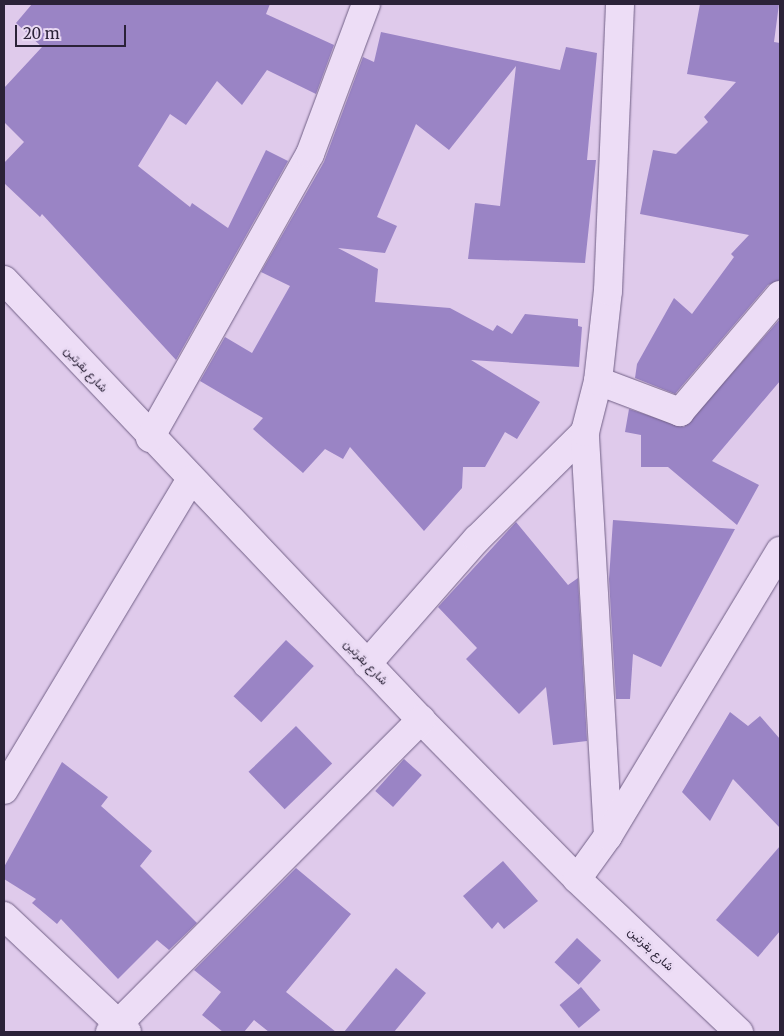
<!DOCTYPE html>
<html>
<head>
<meta charset="utf-8">
<style>
	body { margin:0 }
	#map { position:relative; width:784px; height:1036px; overflow:hidden; background:#dfcaeb; font-family:Merriweather,Vazirmatn,serif }
	div>[style] { position:absolute }
	[style*='--x'] { left:calc(var(--x)*1px); top:calc(var(--y)*1px); width:calc(var(--w)*1px); rotate:calc(var(--a)*1deg) }
	.building>* { inset:0; background:#9a84c5; transform-origin:0 0 }
	.roads { filter:drop-shadow(0 0 1px #716086) drop-shadow(0 0 1px #716086) }
	.street>* { height:28px; margin:-14px; padding:0 14px; transform-origin:14px; border-radius:14px; background:#edddf6 }
	span { translate:-50% -50%; white-space:nowrap; text-align:center; line-height:1.15; -webkit-text-stroke:5px #e9d9f3; paint-order:stroke }
	.street-label { font-size:12px; color:#2b2238 }
	.frame { position:absolute; inset:0; border:5px solid #2b2238; pointer-events:none }
	.scale { position:absolute; left:15px; top:25px; width:111px; height:22px; box-sizing:border-box; border:2px solid #2b2238; border-top:0; padding-left:6px; font-size:15px; line-height:18px; white-space:nowrap; color:#2b2238; -webkit-text-stroke:4px #e9d9f3; paint-order:stroke }
</style>
</head>
<body>
<div id="map">
	<div class="building">
		<div style="clip-path:polygon(32px 4px,270px 4px,266px 14px,334px 45px,316px 94px,267px 70px,242px 105px,217px 81px,186px 125px,170px 114px,138px 166px,190px 207px,192px 203px,228px 228px,266px 150px,288px 161px,176px 360px,42px 214px,40px 217px,4px 183px,4px 163px,24px 142px,4px 122px,4px 88px,42px 47px,16px 23px)"></div>
		<div style="clip-path:polygon(700px 4px,779px 4px,774px 42px,780px 43px,780px 280px,768px 285px,675px 394px,635px 378px,637px 364px,674px 298px,692px 314px,734px 257px,731px 254px,749px 235px,640px 214px,653px 150px,676px 154px,708px 122px,704px 117px,736px 82px,687px 74px)"></div>
		<div style="clip-path:polygon(381px 32px,560px 70px,566px 47px,597px 53px,587px 160px,596px 160px,585px 263px,468px 259px,475px 203px,500px 206px,516px 66px,449px 150px,416px 124px,377px 217px,397px 226px,385px 253px,338px 248px,378px 269px,375px 302px,450px 308px,493px 331px,497px 325px,512px 334px,525px 314px,578px 319px,578px 326px,582px 327px,579px 367px,471px 360px,540px 402px,517px 439px,505px 432px,485px 467px,463px 467px,462px 488px,424px 531px,350px 447px,343px 459px,325px 449px,303px 473px,253px 429px,263px 418px,200px 381px,225px 337px,252px 353px,290px 286px,261px 272px,324px 162px,363px 57px,374px 62px)"></div>
		<div style="clip-path:polygon(780px 319px,780px 381px,712px 461px,759px 485px,737px 525px,668px 467px,641px 467px,641px 435px,625px 432px,629px 409px,684px 427px)"></div>
		<div style="clip-path:polygon(613px 520px,735px 529px,661px 667px,633px 654px,630px 699px,616px 699px,609px 579px)"></div>
		<div style="clip-path:polygon(516px 522px,568px 585px,578px 578px,587px 741px,553px 745px,546px 687px,519px 714px,466px 659px,477px 648px,438px 607px)"></div>
		<div style="left:286px;top:640px;width:38px;height:77px;rotate:43deg"></div>
		<div style="clip-path:polygon(730px 712px,748px 726px,760px 716px,780px 739px,780px 828px,733px 779px,710px 821px,682px 792px)"></div>
		<div style="left:296px;top:726px;width:52px;height:66px;rotate:46deg"></div>
		<div style="left:404px;top:759px;width:24px;height:43px;rotate:42deg"></div>
		<div style="clip-path:polygon(62px 762px,108px 797px,101px 806px,152px 851px,140px 866px,197px 923px,169px 950px,157px 940px,118px 979px,61px 919px,57px 924px,32px 903px,36px 899px,4px 879px,4px 867px)"></div>
		<div style="clip-path:polygon(780px 846px,780px 931px,758px 957px,716px 920px)"></div>
		<div style="clip-path:polygon(503px 861px,538px 901px,504px 929px,498px 922px,492px 929px,463px 896px)"></div>
		<div style="clip-path:polygon(296px 868px,351px 914px,286px 992px,336px 1032px,269px 1032px,254px 1020px,244px 1032px,223px 1032px,202px 1015px,221px 992px,194px 970px)"></div>
		<div style="left:577px;top:938px;width:33px;height:33px;rotate:43deg"></div>
		<div style="clip-path:polygon(396px 968px,426px 993px,394px 1032px,344px 1032px)"></div>
		<div style="left:581px;top:987px;width:30px;height:28px;rotate:50deg"></div>
	</div>
	<div class="roads">
		<div class="street">
			<div style="--x:4;--y:280;--w:606;--a:46.54"></div>
			<div style="--x:421;--y:720;--w:223;--a:45.5"></div>
			<div style="--x:577;--y:879;--w:223;--a:43.4"></div>
			<div style="--x:598;--y:381;--w:88;--a:20.7"></div>
			<div style="--x:680;--y:412;--w:154;--a:-49.5"></div>
			<div style="--x:150;--y:438;--w:326;--a:-60.6"></div>
			<div style="--x:310;--y:154;--w:160;--a:-69.5"></div>
			<div style="--x:367;--y:664;--w:167;--a:-48.7"></div>
			<div style="--x:477;--y:539;--w:152;--a:-44.7"></div>
			<div style="--x:4;--y:790;--w:363;--a:-59"></div>
			<div style="--x:608;--y:836;--w:405;--a:-93.3"></div>
			<div style="--x:585;--y:432;--w:53;--a:-75.7"></div>
			<div style="--x:598;--y:381;--w:91;--a:-83.7"></div>
			<div style="--x:608;--y:291;--w:287;--a:-87.6"></div>
			<div style="--x:577;--y:879;--w:53;--a:-54.2"></div>
			<div style="--x:608;--y:836;--w:333;--a:-58.9"></div>
			<div style="--x:4;--y:916;--w:169;--a:43.3"></div>
			<div style="--x:110;--y:1032;--w:441;--a:-45.1"></div>
		</div>
	</div>
	<div class="street-label">
		<span style="left:86px;top:369px;rotate:47deg">شارع بقرتين</span>
		<span style="left:366px;top:662px;rotate:46deg">شارع بقرتين</span>
		<span style="left:651px;top:949px;rotate:43deg">شارع بقرتين</span>
	</div>
	<div class="frame"></div>
	<div class="scale">20 m</div>
</div>
</body>
</html>
